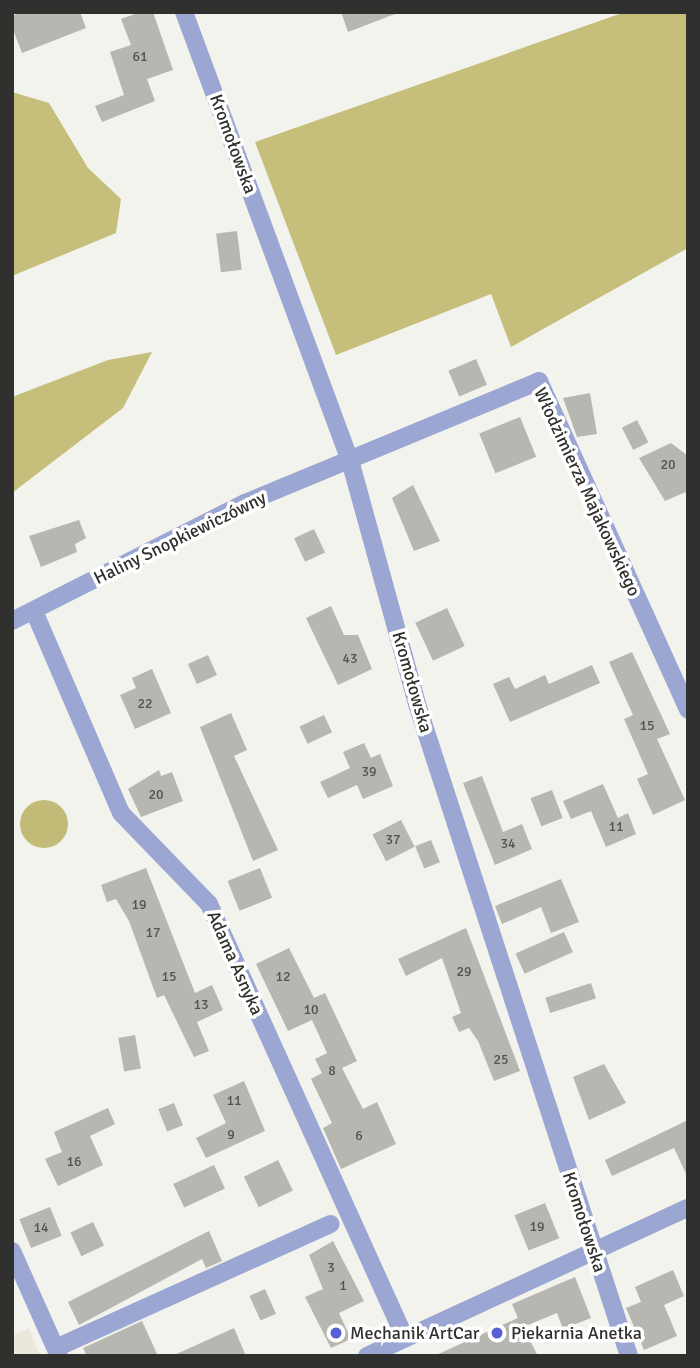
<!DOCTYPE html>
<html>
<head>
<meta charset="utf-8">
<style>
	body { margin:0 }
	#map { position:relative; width:700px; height:1368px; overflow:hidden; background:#f3f3ed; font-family:Signika,sans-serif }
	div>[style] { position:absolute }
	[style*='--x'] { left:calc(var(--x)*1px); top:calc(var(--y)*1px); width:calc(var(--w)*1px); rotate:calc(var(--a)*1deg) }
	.built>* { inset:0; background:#e9e8db }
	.forest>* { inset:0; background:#c6bf7c }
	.water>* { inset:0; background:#c2bb78 }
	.round { border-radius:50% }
	.building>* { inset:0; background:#b7b7b1; transform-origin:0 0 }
	.minor>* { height:18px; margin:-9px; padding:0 9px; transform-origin:9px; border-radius:9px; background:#9ca6d3 }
	.dots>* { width:19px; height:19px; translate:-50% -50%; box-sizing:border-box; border:4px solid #fff; border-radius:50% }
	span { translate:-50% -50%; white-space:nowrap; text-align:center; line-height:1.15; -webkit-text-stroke:7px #fff; paint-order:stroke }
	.number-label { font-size:14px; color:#52524f }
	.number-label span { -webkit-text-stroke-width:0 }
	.street-label { font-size:18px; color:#30302e }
	.poi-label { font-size:18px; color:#30302e }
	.left { translate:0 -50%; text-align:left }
	.frame { position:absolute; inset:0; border:14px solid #30302e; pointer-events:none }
</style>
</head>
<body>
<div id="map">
	<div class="built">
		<div style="clip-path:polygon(29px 1328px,40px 1356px,12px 1356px,12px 1336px)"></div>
	</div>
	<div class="forest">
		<div style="clip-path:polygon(625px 12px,688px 12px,688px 248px,511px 347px,491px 294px,336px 355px,255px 142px)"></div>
		<div style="clip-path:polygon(12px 92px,49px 103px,88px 168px,121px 199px,116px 233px,12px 276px)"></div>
		<div style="clip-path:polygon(152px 352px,123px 408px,12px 493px,12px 397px,108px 360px)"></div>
	</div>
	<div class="water">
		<div class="round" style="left:20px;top:800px;width:48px;height:48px"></div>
	</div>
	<div class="building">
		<div style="clip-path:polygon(22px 12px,80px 12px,86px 28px,22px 53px,12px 27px,12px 16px)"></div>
		<div style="clip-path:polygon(140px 12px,153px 12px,173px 70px,147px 79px,155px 101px,102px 122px,95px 106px,124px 95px,110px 52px,131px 45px,121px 19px)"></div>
		<div style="clip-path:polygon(341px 12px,395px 12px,395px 14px,348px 32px)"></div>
		<div style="left:237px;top:231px;width:39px;height:21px;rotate:83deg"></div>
		<div style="left:476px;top:359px;width:28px;height:30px;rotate:67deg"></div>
		<div style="clip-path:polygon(590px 393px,597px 434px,577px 437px,563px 398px)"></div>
		<div style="left:520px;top:417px;width:43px;height:44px;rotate:68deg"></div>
		<div style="left:637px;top:420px;width:25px;height:17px;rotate:63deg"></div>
		<div style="clip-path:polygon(671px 443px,688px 456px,688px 491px,665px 501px,639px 458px)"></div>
		<div style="clip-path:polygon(413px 485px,440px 541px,414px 551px,392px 498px)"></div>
		<div style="clip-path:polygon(79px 520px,86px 538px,75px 544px,77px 552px,41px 567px,29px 536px)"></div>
		<div style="left:314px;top:529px;width:26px;height:22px;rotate:65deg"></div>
		<div style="clip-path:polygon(331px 606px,344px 635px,358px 635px,372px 669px,338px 685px,306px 618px)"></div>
		<div style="left:447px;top:608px;width:42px;height:35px;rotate:65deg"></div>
		<div style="clip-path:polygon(632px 652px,670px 734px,657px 739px,685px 800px,653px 815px,637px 779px,648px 774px,624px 719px,633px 715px,609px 662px)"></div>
		<div style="left:208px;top:655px;width:22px;height:22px;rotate:66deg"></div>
		<div style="clip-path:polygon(592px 665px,600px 683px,510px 722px,493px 684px,509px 677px,515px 689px,545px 675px,549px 684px)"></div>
		<div style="clip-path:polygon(152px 669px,171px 713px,135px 729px,120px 695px,136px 688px,132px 678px)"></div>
		<div style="clip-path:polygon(231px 713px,247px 750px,234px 756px,278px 850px,253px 861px,200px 727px)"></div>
		<div style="left:324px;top:715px;width:19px;height:27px;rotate:65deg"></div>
		<div style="clip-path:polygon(364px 743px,371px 758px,380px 754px,393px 786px,363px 799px,357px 785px,328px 798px,320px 782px,350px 768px,343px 752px)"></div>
		<div style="clip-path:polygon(159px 770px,161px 776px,172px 772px,183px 801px,141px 817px,128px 789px)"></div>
		<div style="clip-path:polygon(482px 776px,503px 832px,522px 824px,532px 849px,495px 865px,463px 783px)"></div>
		<div style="clip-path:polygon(603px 784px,618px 818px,628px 813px,636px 834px,606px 847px,591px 811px,571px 819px,563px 801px)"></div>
		<div style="left:552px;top:790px;width:30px;height:23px;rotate:69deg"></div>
		<div style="left:401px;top:820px;width:30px;height:32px;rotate:63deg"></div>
		<div style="left:431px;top:840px;width:24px;height:17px;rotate:68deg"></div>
		<div style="clip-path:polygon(146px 868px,195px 993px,212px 985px,223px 1010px,197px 1022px,209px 1051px,194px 1057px,164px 995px,157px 998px,129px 921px,116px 899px,107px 902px,101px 885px)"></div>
		<div style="left:260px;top:868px;width:32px;height:35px;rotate:68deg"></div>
		<div style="clip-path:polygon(561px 879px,579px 922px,551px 933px,541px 907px,502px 924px,495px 906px)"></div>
		<div style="clip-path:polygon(466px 928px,520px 1071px,494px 1081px,478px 1041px,469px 1028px,459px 1032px,452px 1017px,461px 1013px,442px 958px,406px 976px,398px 959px)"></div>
		<div style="left:564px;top:932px;width:22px;height:53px;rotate:66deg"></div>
		<div style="clip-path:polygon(289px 948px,314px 998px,325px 993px,357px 1061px,342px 1068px,363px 1109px,377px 1102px,396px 1144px,341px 1169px,323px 1128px,332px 1123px,311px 1079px,322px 1073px,315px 1059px,327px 1053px,312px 1020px,288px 1031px,256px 964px)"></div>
		<div style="left:591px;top:983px;width:16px;height:48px;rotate:72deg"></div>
		<div style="left:135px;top:1035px;width:34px;height:17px;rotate:80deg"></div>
		<div style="clip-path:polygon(604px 1064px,626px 1103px,589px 1120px,573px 1077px)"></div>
		<div style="clip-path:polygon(244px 1081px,265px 1131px,206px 1158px,196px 1138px,226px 1123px,213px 1095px)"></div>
		<div style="left:174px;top:1103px;width:24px;height:17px;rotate:68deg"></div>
		<div style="clip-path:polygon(108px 1108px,115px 1124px,90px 1136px,103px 1165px,58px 1186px,45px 1159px,62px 1152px,54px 1132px)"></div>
		<div style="clip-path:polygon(688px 1120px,688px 1178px,674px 1148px,612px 1176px,605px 1160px)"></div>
		<div style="left:278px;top:1160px;width:34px;height:38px;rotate:64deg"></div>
		<div style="left:214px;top:1165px;width:26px;height:45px;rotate:65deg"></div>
		<div style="left:545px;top:1203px;width:38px;height:33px;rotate:68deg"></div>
		<div style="left:50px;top:1207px;width:31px;height:33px;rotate:68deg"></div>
		<div style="left:93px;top:1222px;width:26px;height:25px;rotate:65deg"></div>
		<div style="clip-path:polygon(209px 1231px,222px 1261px,206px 1268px,202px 1259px,79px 1325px,68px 1302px)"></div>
		<div style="clip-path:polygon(333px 1241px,364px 1301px,339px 1313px,351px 1339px,331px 1348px,305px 1297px,323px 1289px,309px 1255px)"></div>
		<div style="clip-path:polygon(673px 1270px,684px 1296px,664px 1305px,677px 1336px,644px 1350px,626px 1308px,641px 1302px,635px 1287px)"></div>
		<div style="clip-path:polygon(575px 1277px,591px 1318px,563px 1329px,557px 1313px,523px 1327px,538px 1356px,434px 1356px,518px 1318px,512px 1304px)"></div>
		<div style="left:265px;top:1289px;width:27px;height:17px;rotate:66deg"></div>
		<div style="clip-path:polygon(142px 1321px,158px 1356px,87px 1356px,83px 1348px)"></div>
		<div style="clip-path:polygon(234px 1328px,246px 1356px,172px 1356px)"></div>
	</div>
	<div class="minor">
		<div style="--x:184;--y:12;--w:482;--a:69.7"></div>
		<div style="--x:351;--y:464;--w:249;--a:74.6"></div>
		<div style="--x:417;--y:704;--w:686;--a:71.99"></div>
		<div style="--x:34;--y:611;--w:220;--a:66.7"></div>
		<div style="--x:121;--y:813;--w:127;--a:46"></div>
		<div style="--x:209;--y:904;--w:476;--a:65.7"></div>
		<div style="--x:12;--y:621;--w:261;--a:-26.9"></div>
		<div style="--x:245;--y:503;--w:318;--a:-22.5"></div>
		<div style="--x:539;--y:381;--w:361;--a:65.6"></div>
		<div style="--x:12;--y:1251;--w:115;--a:65.9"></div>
		<div style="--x:58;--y:1347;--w:299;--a:-24.3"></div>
		<div style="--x:367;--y:1356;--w:353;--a:-24.8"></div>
	</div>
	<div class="dots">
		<div style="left:336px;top:1333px;background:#575fd6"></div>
		<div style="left:497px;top:1333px;background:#575fd6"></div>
	</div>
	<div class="number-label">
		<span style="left:140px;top:57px">61</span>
		<span style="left:668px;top:465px">20</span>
		<span style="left:350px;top:659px">43</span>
		<span style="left:145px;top:704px">22</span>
		<span style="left:647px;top:726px">15</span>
		<span style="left:369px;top:772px">39</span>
		<span style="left:156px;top:795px">20</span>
		<span style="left:616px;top:827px">11</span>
		<span style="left:393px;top:840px">37</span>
		<span style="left:508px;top:844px">34</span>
		<span style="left:139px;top:905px">19</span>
		<span style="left:153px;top:933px">17</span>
		<span style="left:464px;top:972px">29</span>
		<span style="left:169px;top:977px">15</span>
		<span style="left:283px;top:977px">12</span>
		<span style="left:201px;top:1005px">13</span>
		<span style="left:311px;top:1010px">10</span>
		<span style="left:501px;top:1060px">25</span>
		<span style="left:332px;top:1071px">8</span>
		<span style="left:234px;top:1101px">11</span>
		<span style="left:231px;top:1135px">9</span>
		<span style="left:359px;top:1136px">6</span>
		<span style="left:74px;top:1162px">16</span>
		<span style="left:537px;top:1227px">19</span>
		<span style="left:41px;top:1228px">14</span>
		<span style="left:331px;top:1268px">3</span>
		<span style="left:343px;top:1286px">1</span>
	</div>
	<div class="street-label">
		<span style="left:233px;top:144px;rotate:70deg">Kromołowska</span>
		<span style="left:587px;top:492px;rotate:65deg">Włodzimierza Majakowskiego</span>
		<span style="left:180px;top:538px;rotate:-26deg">Haliny Snopkiewiczówny</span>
		<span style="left:412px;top:682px;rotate:74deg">Kromołowska</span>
		<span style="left:235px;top:963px;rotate:66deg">Adama Asnyka</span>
		<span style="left:584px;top:1222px;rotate:72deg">Kromołowska</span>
	</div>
	<div class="poi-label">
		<span class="left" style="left:350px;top:1333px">Mechanik ArtCar</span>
		<span class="left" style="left:511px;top:1333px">Piekarnia Anetka</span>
	</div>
	<div class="frame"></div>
</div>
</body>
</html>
